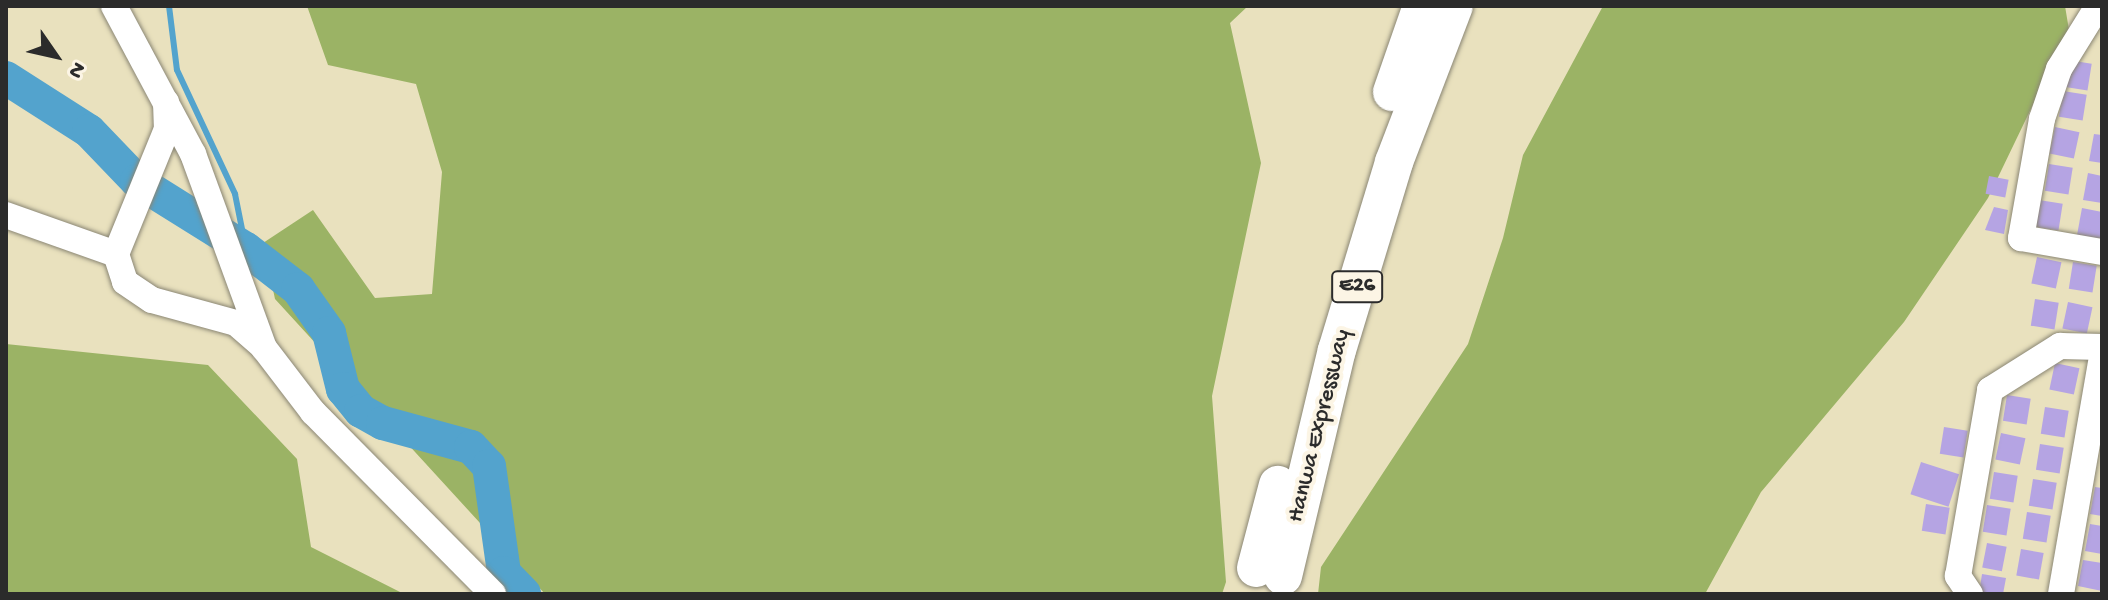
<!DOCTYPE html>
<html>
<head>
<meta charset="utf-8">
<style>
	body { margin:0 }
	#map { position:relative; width:2108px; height:600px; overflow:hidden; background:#e9e1be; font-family:"Gochi Hand",sans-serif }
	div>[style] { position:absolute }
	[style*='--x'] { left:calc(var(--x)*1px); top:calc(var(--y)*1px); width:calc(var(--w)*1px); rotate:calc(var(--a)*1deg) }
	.forest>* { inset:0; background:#9bb365 }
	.stream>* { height:6px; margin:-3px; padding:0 3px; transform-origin:3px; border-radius:3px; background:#53a3cd }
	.river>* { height:34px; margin:-17px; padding:0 17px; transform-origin:17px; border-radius:17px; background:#53a3cd }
	.building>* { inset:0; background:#b5a4e3; transform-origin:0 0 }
	.roads { filter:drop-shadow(0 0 2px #8a8674) drop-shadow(0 0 2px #8a8674) }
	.minor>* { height:26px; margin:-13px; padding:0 13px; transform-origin:13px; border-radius:13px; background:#fff }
	.highway>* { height:38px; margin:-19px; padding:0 19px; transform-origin:19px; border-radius:19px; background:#fff }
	span { translate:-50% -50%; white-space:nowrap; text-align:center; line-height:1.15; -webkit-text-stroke:8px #fcf5e5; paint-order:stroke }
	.shield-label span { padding:2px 6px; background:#fcf5e5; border:2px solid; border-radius:6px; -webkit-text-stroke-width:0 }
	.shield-label { font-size:22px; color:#2b2b2b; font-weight:700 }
	.street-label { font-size:24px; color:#2b2b2b }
	.frame { position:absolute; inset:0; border:8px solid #2b2b2b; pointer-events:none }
	.north { position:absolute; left:16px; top:16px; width:80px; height:80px; -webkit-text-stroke:6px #fcf5e5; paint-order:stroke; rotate:124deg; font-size:22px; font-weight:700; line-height:32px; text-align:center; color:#2b2b2b }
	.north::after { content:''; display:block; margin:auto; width:28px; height:36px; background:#2b2b2b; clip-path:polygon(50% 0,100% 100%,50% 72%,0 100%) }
</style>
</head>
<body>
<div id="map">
	<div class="forest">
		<div style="clip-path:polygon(307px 6px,1248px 6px,1230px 23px,1261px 163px,1212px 396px,1226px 582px,1222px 594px,545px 594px,275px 299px,263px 243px,313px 210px,375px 298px,432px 294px,442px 172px,416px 84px,328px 65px)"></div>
		<div style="clip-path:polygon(1603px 6px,2065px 6px,2069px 30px,1988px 198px,1904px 322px,1761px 492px,1705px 594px,1318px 594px,1321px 567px,1468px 344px,1503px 238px,1523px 155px)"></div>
		<div style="clip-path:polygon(6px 344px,208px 365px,297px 459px,311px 547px,404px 594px,6px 594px)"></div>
	</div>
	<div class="stream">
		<div style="--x:169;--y:6;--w:64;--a:82.9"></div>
		<div style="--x:177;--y:70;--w:137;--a:64.9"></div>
		<div style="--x:235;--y:194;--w:56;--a:78.7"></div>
	</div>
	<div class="river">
		<div style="--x:6;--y:78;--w:98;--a:32.6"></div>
		<div style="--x:89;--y:131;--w:69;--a:46.2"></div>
		<div style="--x:137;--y:181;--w:128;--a:32"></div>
		<div style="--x:246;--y:249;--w:66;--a:37.6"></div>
		<div style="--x:298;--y:289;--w:54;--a:54.8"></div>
		<div style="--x:329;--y:333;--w:58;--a:76"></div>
		<div style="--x:343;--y:389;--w:28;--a:51"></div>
		<div style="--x:361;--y:411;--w:25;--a:29"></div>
		<div style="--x:383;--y:423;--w:91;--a:15.3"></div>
		<div style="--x:471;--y:447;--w:26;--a:47"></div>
		<div style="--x:489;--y:466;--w:108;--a:82"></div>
		<div style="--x:504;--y:573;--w:29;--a:46"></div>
	</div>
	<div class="building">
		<div style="left:2068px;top:60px;width:24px;height:27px;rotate:9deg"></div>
		<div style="left:2063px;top:91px;width:24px;height:26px;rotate:9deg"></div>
		<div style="left:2055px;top:127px;width:25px;height:27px;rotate:12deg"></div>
		<div style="clip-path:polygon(2094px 134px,2102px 135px,2102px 163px,2089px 161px)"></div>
		<div style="left:2049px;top:164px;width:24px;height:27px;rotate:9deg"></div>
		<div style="clip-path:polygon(2088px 173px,2102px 176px,2102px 203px,2083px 200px)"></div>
		<div style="left:1989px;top:176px;width:20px;height:18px;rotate:11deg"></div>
		<div style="left:2039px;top:200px;width:24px;height:27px;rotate:9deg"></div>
		<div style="clip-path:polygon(1994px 207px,2008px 210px,2004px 234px,1985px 230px)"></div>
		<div style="clip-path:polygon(2082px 208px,2102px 212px,2101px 239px,2077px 235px)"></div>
		<div style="left:2037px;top:257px;width:25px;height:27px;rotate:12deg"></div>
		<div style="left:2073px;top:262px;width:24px;height:27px;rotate:9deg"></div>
		<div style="left:2035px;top:299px;width:24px;height:27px;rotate:9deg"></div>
		<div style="left:2068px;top:302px;width:25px;height:27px;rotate:12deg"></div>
		<div style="left:2055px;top:363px;width:25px;height:27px;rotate:12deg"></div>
		<div style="left:2007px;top:395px;width:24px;height:26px;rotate:9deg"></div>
		<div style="left:2045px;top:407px;width:24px;height:27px;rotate:9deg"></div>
		<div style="left:1944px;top:427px;width:24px;height:27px;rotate:9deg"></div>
		<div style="left:2001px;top:433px;width:25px;height:27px;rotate:12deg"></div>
		<div style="left:2040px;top:444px;width:24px;height:26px;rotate:9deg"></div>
		<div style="left:1921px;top:462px;width:40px;height:34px;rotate:18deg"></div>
		<div style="left:1994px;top:472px;width:24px;height:27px;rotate:9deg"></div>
		<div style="left:2033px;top:479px;width:24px;height:27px;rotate:9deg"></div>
		<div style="clip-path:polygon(2095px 487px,2102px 488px,2102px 516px,2090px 514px)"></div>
		<div style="left:1926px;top:504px;width:24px;height:27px;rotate:9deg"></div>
		<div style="left:1987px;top:505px;width:24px;height:27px;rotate:9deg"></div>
		<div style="left:2027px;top:512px;width:24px;height:27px;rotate:9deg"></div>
		<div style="clip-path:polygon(2090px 524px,2102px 526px,2102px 554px,2085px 551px)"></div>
		<div style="left:1987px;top:543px;width:20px;height:25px;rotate:11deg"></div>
		<div style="left:2021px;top:549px;width:23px;height:27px;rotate:10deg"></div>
		<div style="clip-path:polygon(2083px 560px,2102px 563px,2102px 591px,2078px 586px)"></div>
		<div style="clip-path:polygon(1982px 574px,2006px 578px,2003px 594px,1979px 594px)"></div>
	</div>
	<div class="roads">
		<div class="minor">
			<div style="--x:114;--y:6;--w:168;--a:61.9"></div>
			<div style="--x:193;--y:154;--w:207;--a:69.9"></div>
			<div style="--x:264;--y:348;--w:81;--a:52.6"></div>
			<div style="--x:313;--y:412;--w:256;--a:45.3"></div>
			<div style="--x:2098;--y:6;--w:74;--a:121.8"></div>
			<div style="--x:2059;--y:69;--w:53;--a:108.8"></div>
			<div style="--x:2042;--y:119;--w:121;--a:100"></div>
			<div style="--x:2021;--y:238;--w:82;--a:9.8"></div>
			<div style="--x:166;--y:102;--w:27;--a:88"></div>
			<div style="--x:167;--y:129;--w:135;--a:112.2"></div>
			<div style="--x:116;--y:254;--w:29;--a:72"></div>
			<div style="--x:125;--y:282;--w:32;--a:34"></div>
			<div style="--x:152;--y:300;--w:87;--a:15.3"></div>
			<div style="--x:236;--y:323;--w:35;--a:41"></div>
			<div style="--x:6;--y:215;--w:117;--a:19.5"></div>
			<div style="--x:1970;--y:594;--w:22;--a:-124"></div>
			<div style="--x:1958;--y:576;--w:189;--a:-80.2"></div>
			<div style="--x:1990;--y:390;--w:83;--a:-32.2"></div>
			<div style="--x:2060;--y:346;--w:42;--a:1.4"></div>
			<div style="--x:2061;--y:594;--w:242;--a:-80.2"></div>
		</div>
		<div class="highway">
			<div style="--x:1392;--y:92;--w:91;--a:-70.8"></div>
			<div style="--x:1256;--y:568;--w:86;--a:-75.2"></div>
			<div style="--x:1283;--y:576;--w:232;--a:-76.6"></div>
			<div style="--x:1337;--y:350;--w:196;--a:-73.1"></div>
			<div style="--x:1394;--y:162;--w:167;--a:-69"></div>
		</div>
	</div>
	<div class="shield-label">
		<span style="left:1357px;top:287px">E26</span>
	</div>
	<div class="street-label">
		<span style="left:1320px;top:426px;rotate:-76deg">Hanwa Expressway</span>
	</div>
	<div class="frame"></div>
	<div class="north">N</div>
</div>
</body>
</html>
